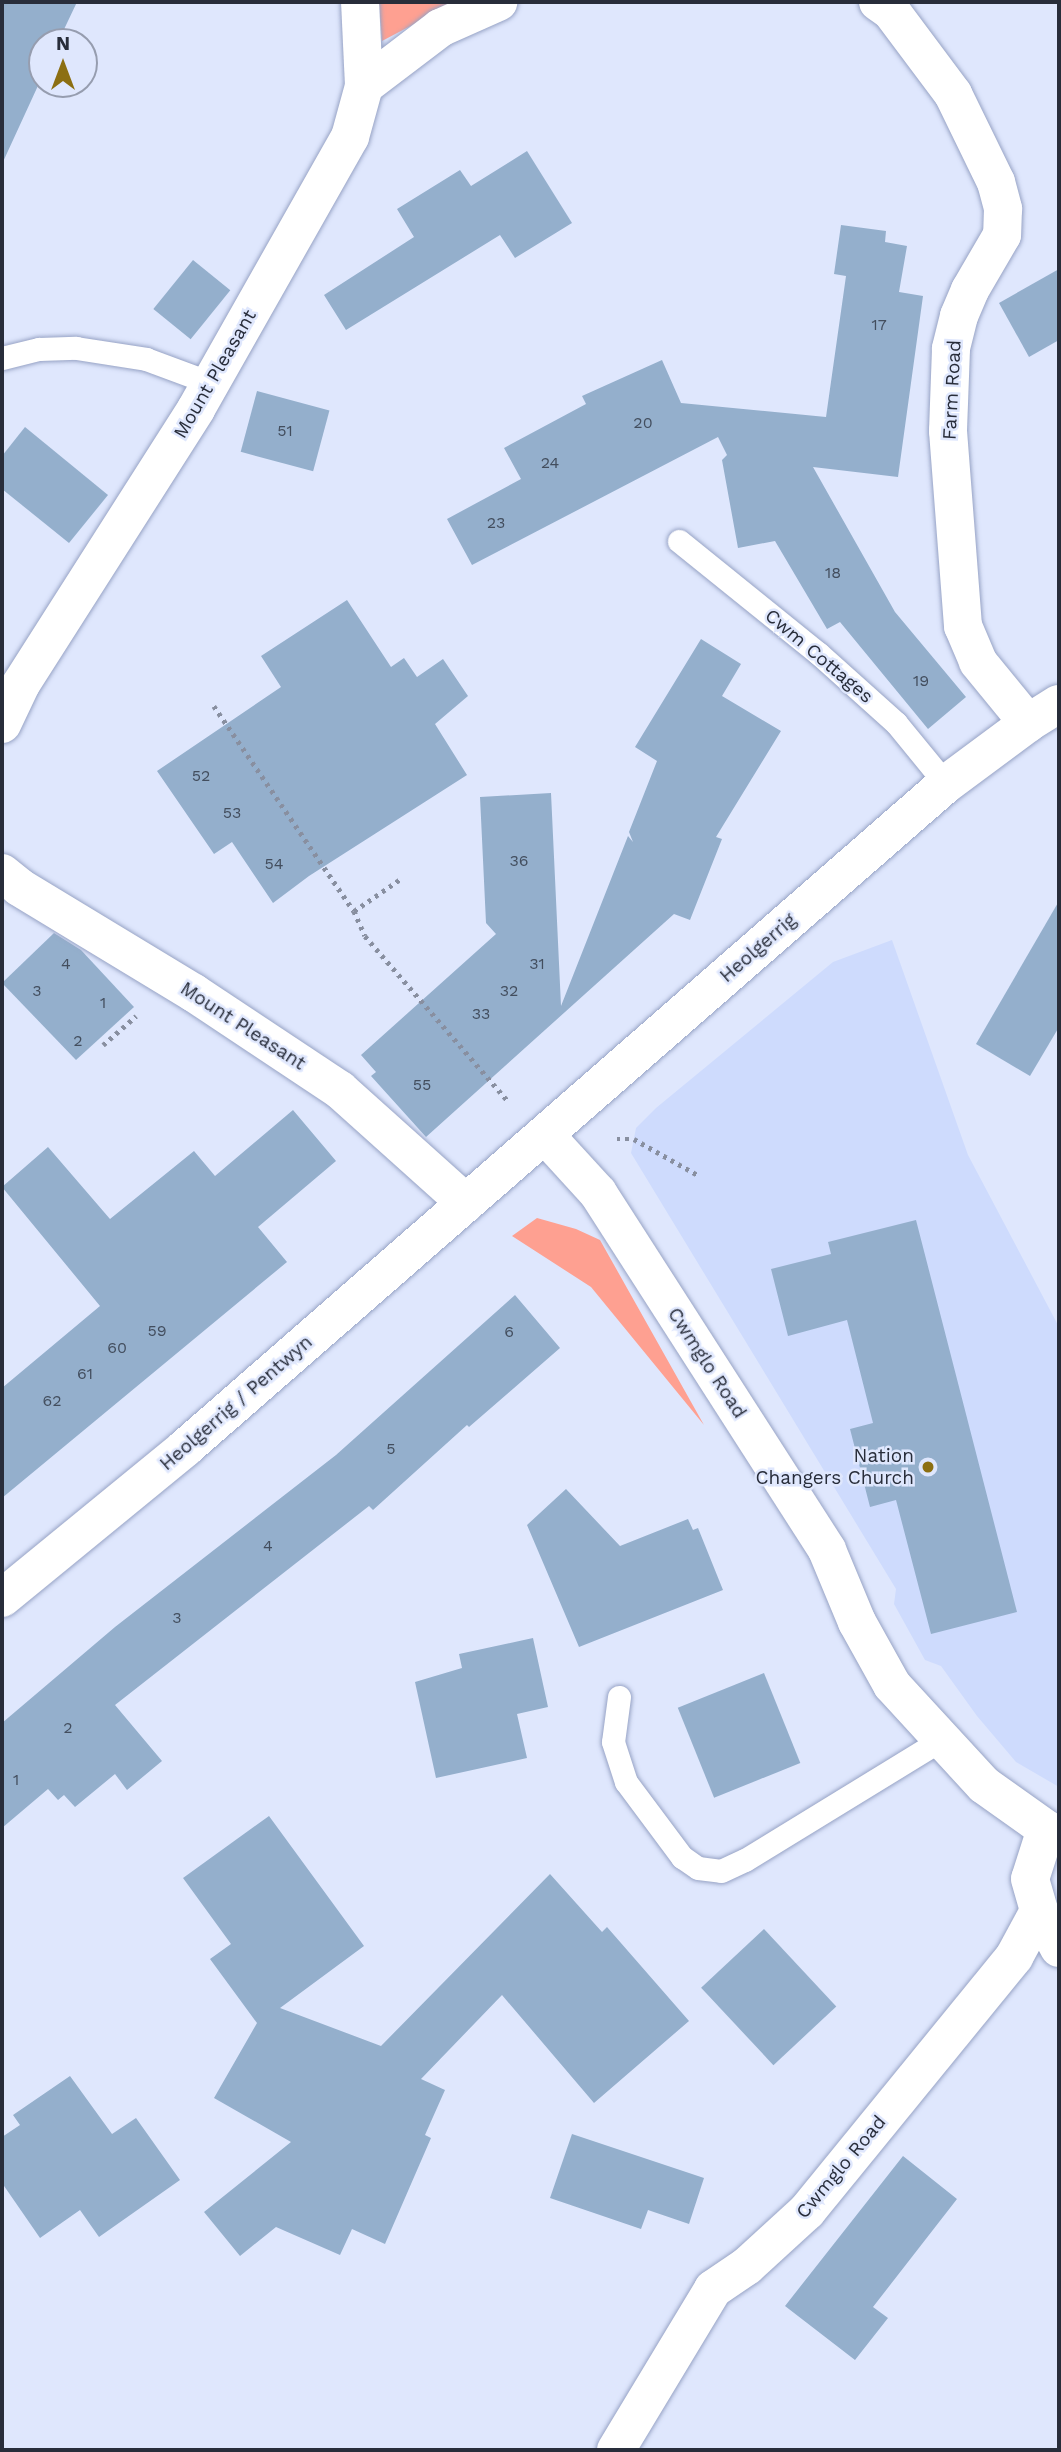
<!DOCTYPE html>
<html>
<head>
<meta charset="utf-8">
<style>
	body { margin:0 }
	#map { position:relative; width:1061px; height:2452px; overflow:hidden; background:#dfe7fd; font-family:"Work Sans",sans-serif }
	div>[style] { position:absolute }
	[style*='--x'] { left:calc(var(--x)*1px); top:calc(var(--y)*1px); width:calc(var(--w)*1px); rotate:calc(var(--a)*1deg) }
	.built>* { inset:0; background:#cedbfd }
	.green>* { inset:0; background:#fea091 }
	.building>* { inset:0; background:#94afcc; transform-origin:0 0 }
	.path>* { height:4.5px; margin-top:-2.25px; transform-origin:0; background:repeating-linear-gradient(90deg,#888fa0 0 3.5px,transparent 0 8.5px) }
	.roads { filter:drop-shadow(0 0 2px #97a3c5) drop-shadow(0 0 2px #97a3c5) }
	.lane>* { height:23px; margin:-11.5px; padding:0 11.5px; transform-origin:11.5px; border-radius:11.5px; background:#fff }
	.street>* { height:38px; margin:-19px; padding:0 19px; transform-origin:19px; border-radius:19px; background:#fff }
	.dots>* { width:19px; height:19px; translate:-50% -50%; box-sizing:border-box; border:4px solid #dfe7fd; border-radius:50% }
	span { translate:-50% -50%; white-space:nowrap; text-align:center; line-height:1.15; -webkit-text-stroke:5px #dfe7fd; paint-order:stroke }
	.number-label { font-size:16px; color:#434e5e }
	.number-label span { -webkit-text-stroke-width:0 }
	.street-label { font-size:19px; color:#282d3a }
	.poi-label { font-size:19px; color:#282d3a }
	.right { translate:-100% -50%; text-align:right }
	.frame { position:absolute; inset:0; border:4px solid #282d3a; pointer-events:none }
	.north { position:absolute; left:28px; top:28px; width:70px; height:70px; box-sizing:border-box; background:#dfe7fd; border:2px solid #969daf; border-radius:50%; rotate:0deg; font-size:19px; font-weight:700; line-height:28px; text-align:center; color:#282d3a }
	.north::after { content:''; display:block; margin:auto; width:24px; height:32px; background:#8c6f12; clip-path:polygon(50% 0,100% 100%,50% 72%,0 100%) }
</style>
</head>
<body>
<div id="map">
	<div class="built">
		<div style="clip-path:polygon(892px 940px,968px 1155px,1059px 1327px,1059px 1787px,1016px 1762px,977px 1716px,941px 1666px,925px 1660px,894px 1604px,896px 1589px,631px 1153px,636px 1128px,656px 1108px,833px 962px)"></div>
	</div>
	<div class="green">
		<div style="clip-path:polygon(379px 2px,456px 2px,382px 41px)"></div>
		<div style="clip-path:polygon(537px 1218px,576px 1229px,600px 1240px,704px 1425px,591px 1287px,512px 1236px)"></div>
	</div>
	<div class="building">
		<div style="clip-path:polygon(2px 2px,77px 2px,58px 42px,42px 42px,42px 77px,2px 164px)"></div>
		<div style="clip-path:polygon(527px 151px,572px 223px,515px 258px,500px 235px,346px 330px,324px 295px,414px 237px,397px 209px,460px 170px,471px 186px)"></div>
		<div style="clip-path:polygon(841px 225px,886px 231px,885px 242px,907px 246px,899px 292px,923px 296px,898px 477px,813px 467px,895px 612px,966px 697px,928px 729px,840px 622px,827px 629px,775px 541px,738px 548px,722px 460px,727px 455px,718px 437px,472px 565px,447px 519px,521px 479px,504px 448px,586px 404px,582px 396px,662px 360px,681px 403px,826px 417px,846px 276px,834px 274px)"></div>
		<div style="left:193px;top:260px;width:48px;height:63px;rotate:39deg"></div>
		<div style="clip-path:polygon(1059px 269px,1059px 340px,1029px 357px,999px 303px)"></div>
		<div style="left:257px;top:391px;width:75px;height:63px;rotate:15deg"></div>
		<div style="clip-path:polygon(25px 427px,108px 495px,69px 543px,2px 489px,2px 456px)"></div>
		<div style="clip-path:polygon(347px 600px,391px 667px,404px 658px,417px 677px,443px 659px,468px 696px,435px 724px,467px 775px,309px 876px,273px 903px,232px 842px,214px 854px,157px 771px,281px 687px,261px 656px)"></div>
		<div style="clip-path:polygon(701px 639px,741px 664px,722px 696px,781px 731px,716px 837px,722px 839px,690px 920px,674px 914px,426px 1137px,371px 1076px,376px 1072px,361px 1055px,496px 934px,486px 923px,480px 797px,551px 793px,561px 1006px,628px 836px,633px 842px,629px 832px,657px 761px,635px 747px)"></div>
		<div style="clip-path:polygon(1059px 901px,1059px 1027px,1030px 1076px,976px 1044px)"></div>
		<div style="clip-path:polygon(54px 933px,81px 950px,134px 1007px,76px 1060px,2px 983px)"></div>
		<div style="clip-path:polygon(293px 1110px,336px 1161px,258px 1227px,287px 1262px,2px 1498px,2px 1388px,100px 1306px,2px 1187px,48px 1147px,110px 1219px,194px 1151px,215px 1176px)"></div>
		<div style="clip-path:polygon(916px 1220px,1017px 1612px,931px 1634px,896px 1500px,870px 1507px,850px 1429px,873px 1423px,847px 1320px,788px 1336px,771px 1269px,831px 1254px,828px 1242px)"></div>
		<div style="clip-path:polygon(515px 1295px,560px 1348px,469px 1427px,467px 1425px,373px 1510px,369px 1506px,115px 1705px,162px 1761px,127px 1790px,115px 1774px,75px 1807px,64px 1795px,58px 1800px,48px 1789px,2px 1828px,2px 1723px,115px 1627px,336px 1455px)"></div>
		<div style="clip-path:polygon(566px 1489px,620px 1546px,688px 1519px,693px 1530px,698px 1528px,723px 1590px,579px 1647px,527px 1525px)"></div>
		<div style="clip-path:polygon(533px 1638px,548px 1707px,517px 1714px,527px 1758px,436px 1778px,415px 1682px,462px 1668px,459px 1654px)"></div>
		<div style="left:764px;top:1673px;width:97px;height:93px;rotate:68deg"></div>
		<div style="clip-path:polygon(269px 1816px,364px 1946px,280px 2008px,381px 2046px,550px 1874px,602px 1932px,607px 1927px,689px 2021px,594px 2103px,502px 1995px,421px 2079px,445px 2090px,425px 2135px,431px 2138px,385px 2244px,352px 2229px,340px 2255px,276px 2227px,240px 2256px,204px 2212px,291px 2142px,214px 2098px,257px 2023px,210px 1959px,231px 1944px,183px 1878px)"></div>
		<div style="left:764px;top:1929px;width:106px;height:86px;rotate:47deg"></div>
		<div style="clip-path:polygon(70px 2076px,112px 2134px,136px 2118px,180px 2180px,99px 2237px,80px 2210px,40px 2238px,2px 2183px,2px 2137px,20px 2125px,13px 2115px)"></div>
		<div style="clip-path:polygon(572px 2134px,704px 2178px,689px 2224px,648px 2210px,641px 2229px,550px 2198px)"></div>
		<div style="clip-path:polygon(903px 2156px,957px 2199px,873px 2307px,888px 2318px,855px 2360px,785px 2306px)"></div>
	</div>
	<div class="path">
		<div style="--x:214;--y:706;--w:248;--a:55.7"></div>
		<div style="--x:354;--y:911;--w:27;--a:66"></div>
		<div style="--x:365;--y:936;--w:217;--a:49.1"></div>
		<div style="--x:354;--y:911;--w:55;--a:-34.6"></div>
		<div style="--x:103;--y:1045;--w:44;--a:-41.3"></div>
		<div style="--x:617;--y:1139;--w:17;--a:0"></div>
		<div style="--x:634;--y:1139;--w:73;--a:29.4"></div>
	</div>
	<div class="roads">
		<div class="lane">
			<div style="--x:2;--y:358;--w:38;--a:-14"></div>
			<div style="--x:39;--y:349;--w:37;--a:-2"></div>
			<div style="--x:76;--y:348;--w:71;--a:8.9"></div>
			<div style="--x:146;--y:359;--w:69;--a:20.3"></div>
			<div style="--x:679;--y:541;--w:179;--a:38.9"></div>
			<div style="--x:818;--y:653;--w:105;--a:41.9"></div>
			<div style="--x:896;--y:723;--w:79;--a:50.7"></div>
			<div style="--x:619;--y:1697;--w:45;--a:97.6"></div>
			<div style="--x:613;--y:1742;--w:42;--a:72"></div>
			<div style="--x:626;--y:1782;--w:94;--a:53.3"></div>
			<div style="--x:682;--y:1857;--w:19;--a:35"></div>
			<div style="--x:698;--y:1868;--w:23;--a:7"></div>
			<div style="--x:721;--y:1871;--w:26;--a:-25"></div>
			<div style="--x:745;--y:1860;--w:233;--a:-31.5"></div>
		</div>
		<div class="street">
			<div style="--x:878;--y:2;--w:16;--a:35"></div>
			<div style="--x:891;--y:11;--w:104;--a:53.2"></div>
			<div style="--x:953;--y:94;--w:98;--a:64"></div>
			<div style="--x:996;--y:182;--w:28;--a:75"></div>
			<div style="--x:1003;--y:209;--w:26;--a:92"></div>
			<div style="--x:1002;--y:235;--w:64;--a:120.2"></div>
			<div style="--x:970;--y:290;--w:28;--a:113"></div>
			<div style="--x:959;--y:316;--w:34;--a:104"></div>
			<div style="--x:951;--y:349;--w:82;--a:92.1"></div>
			<div style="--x:948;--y:431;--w:196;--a:85.6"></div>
			<div style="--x:963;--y:626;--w:39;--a:67"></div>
			<div style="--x:978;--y:662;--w:79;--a:50.7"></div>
			<div style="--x:364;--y:86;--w:96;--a:-37.3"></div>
			<div style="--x:440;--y:28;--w:64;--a:-24.1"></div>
			<div style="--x:2;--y:724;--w:44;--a:-64.6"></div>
			<div style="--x:21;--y:684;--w:326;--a:-57.5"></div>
			<div style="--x:196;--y:409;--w:313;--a:-60.5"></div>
			<div style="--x:350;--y:137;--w:53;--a:-74.6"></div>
			<div style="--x:364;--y:86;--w:84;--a:-92.7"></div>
			<div style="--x:2;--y:873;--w:22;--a:39"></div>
			<div style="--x:19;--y:887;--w:205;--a:31.2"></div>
			<div style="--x:194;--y:993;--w:175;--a:33.6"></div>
			<div style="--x:340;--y:1090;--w:169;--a:41.9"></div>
			<div style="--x:546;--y:1136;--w:77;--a:47.6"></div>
			<div style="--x:598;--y:1193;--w:424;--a:57.3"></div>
			<div style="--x:827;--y:1550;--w:78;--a:67.4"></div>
			<div style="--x:857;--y:1622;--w:72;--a:60.9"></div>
			<div style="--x:892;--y:1685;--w:136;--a:47.4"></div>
			<div style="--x:984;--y:1785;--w:76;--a:35.4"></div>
			<div style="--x:1046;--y:1829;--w:52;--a:107.7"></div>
			<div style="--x:1030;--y:1879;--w:33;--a:74"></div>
			<div style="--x:1039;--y:1911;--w:42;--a:61.6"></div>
			<div style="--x:2;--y:1598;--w:237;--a:-39.3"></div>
			<div style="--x:185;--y:1448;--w:1010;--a:-41.11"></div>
			<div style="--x:946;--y:784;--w:102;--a:-36.6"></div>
			<div style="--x:1028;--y:723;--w:36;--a:-32"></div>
			<div style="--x:616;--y:2450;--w:188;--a:-58.9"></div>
			<div style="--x:713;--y:2289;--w:41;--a:-34.1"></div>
			<div style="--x:747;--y:2266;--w:81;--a:-42.5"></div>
			<div style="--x:807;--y:2211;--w:328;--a:-50.8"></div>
			<div style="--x:1014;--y:1957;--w:52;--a:-61.5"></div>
		</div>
	</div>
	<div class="dots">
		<div style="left:928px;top:1467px;background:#8c6f12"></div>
	</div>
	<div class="number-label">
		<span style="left:879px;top:325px">17</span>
		<span style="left:643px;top:423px">20</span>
		<span style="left:285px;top:431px">51</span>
		<span style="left:550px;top:463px">24</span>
		<span style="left:496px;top:523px">23</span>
		<span style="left:833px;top:573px">18</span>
		<span style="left:921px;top:681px">19</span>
		<span style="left:201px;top:776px">52</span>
		<span style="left:232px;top:813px">53</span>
		<span style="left:519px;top:861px">36</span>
		<span style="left:274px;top:864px">54</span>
		<span style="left:66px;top:964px">4</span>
		<span style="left:537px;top:964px">31</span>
		<span style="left:37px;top:991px">3</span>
		<span style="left:509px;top:991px">32</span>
		<span style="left:103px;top:1003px">1</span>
		<span style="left:481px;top:1014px">33</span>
		<span style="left:78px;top:1041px">2</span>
		<span style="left:422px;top:1085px">55</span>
		<span style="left:157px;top:1331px">59</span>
		<span style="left:509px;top:1332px">6</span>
		<span style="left:117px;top:1348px">60</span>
		<span style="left:85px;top:1374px">61</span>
		<span style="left:52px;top:1401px">62</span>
		<span style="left:391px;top:1449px">5</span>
		<span style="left:268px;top:1546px">4</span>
		<span style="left:177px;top:1618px">3</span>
		<span style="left:68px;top:1728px">2</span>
		<span style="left:16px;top:1780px">1</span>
	</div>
	<div class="street-label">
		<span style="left:215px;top:374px;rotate:-60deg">Mount Pleasant</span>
		<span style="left:952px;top:390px;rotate:-87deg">Farm Road</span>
		<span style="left:819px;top:656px;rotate:40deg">Cwm Cottages</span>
		<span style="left:758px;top:948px;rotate:-41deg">Heolgerrig</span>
		<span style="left:243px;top:1026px;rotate:33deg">Mount Pleasant</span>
		<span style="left:707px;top:1363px;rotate:57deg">Cwmglo Road</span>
		<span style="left:236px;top:1403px;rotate:-41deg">Heolgerrig / Pentwyn</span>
		<span style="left:841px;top:2167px;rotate:-50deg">Cwmglo Road</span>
	</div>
	<div class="poi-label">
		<span class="right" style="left:914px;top:1467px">Nation<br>Changers Church</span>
	</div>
	<div class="frame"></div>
	<div class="north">N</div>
</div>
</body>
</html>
